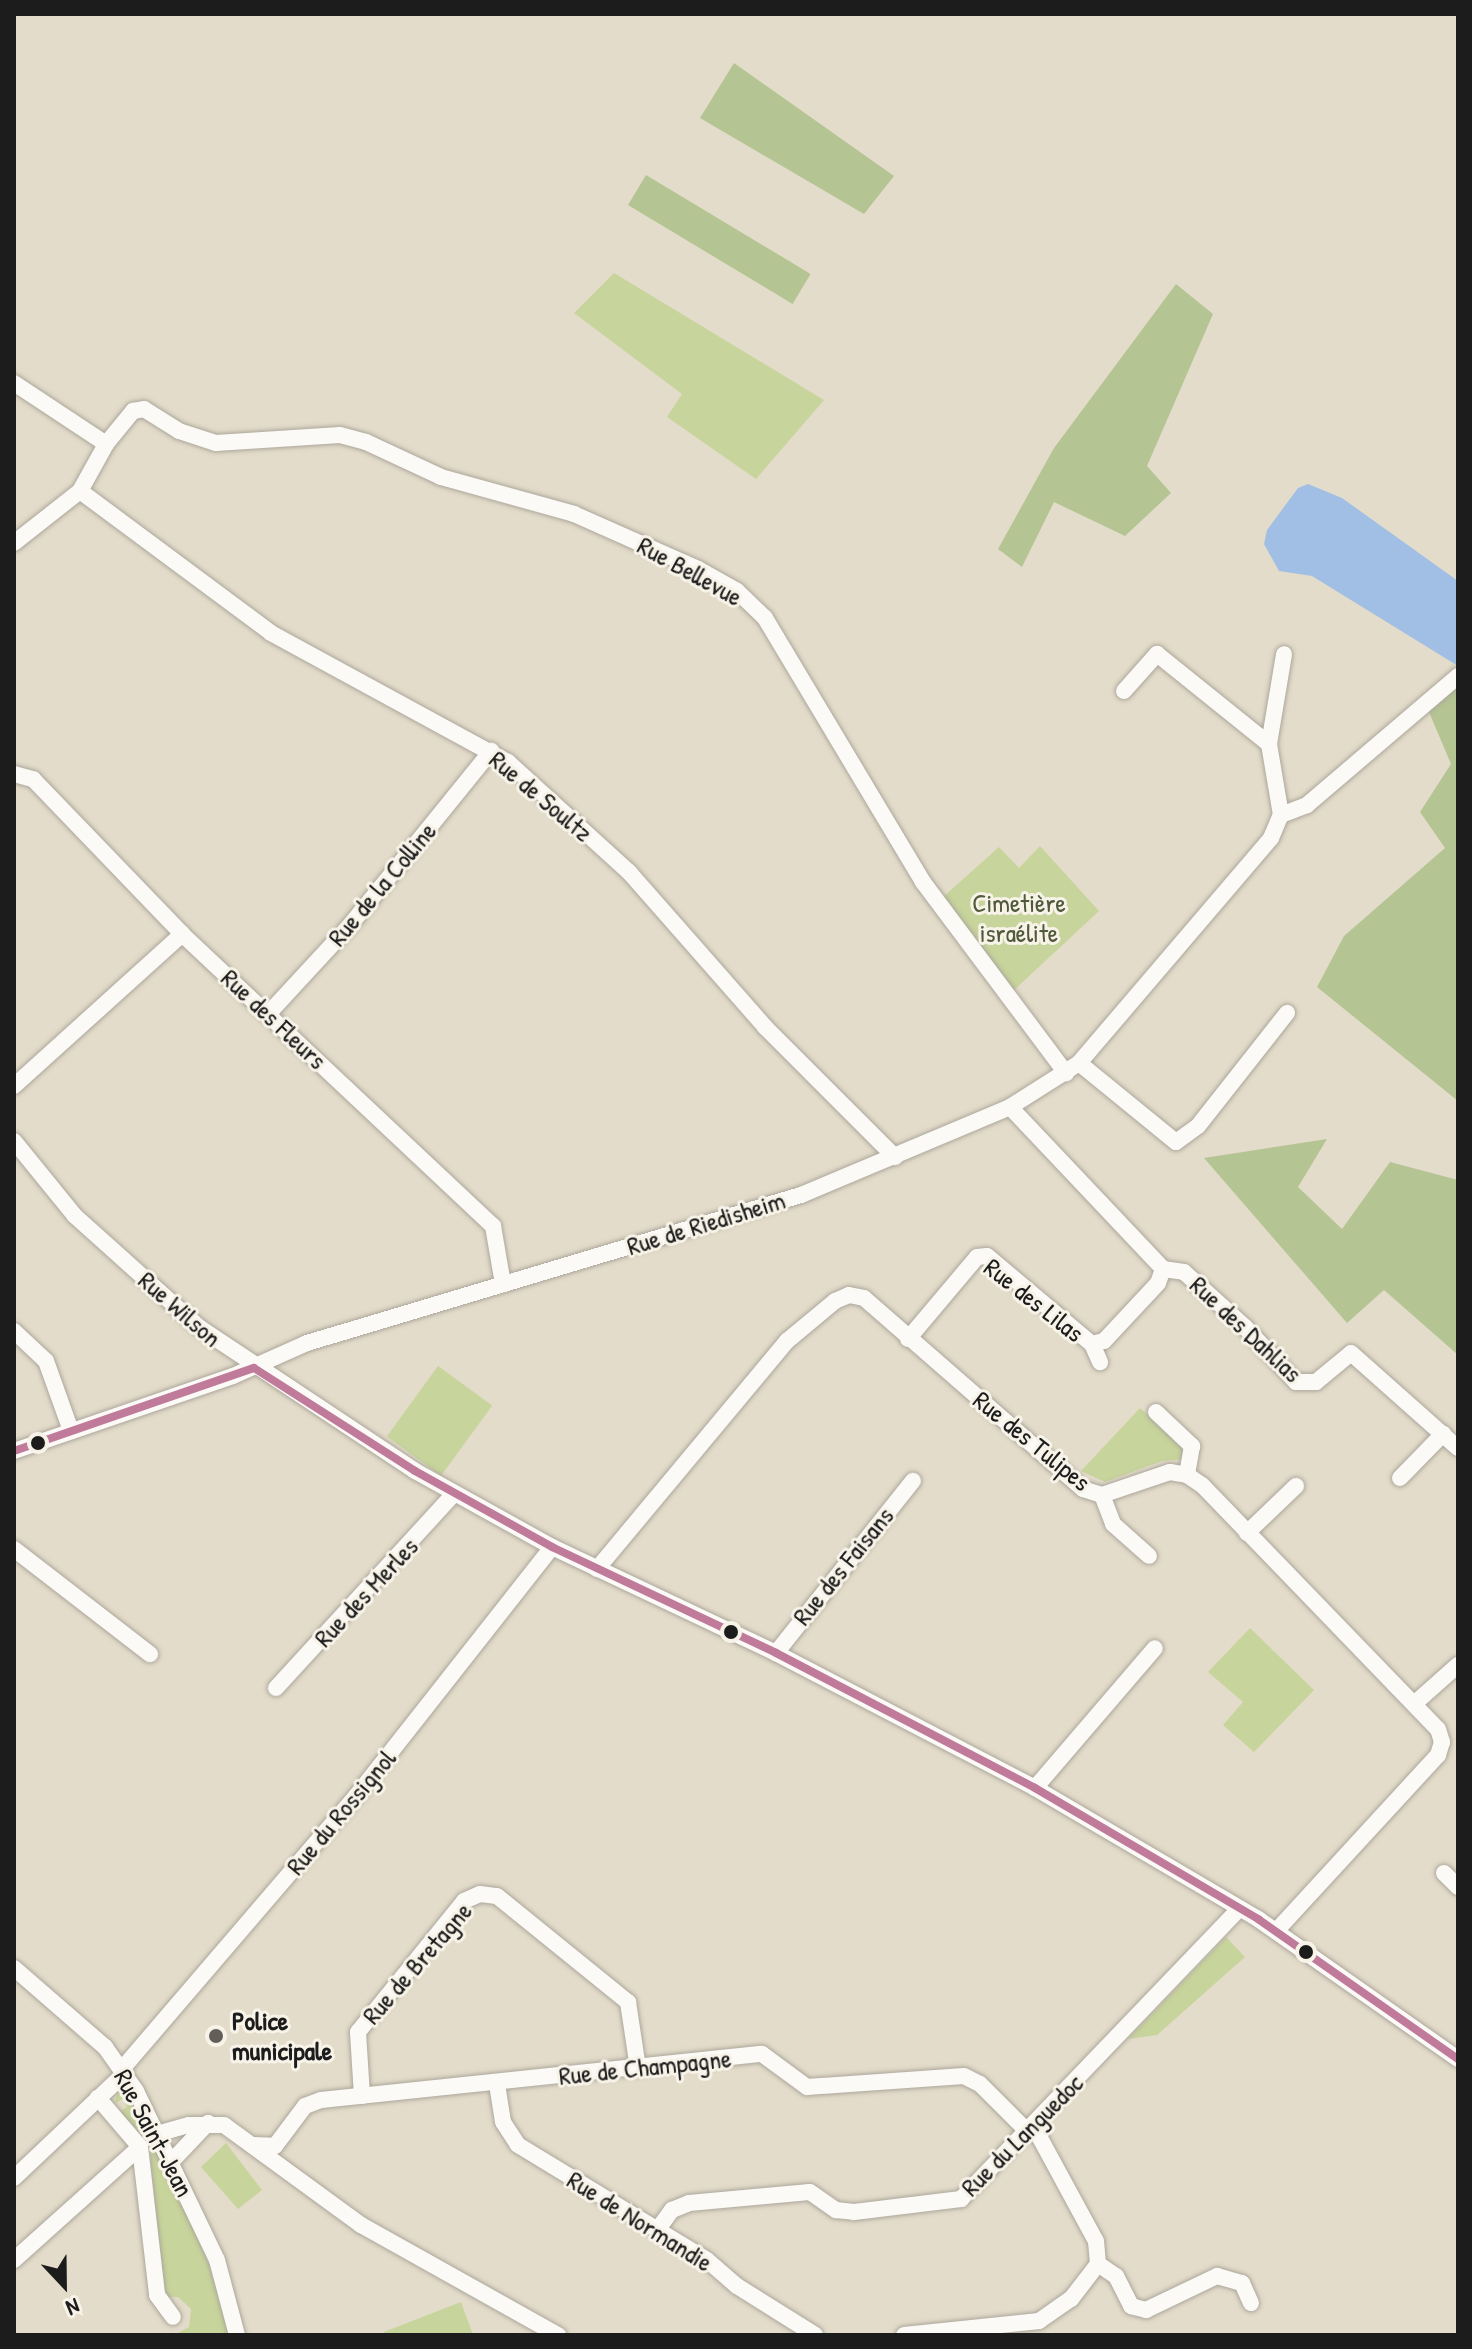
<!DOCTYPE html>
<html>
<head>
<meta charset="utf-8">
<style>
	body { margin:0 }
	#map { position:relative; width:1472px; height:2349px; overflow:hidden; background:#e4dcca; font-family:"Patrick Hand",sans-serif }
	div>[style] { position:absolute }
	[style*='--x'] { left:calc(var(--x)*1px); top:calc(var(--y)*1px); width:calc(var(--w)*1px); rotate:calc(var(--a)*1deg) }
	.green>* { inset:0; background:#c7d49b; transform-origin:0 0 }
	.forest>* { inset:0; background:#b4c493; transform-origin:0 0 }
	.water>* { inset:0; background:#a1bfe4 }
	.roads { filter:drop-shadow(0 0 2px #aca79c) drop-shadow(0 0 2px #aca79c) }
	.minor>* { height:16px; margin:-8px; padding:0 8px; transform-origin:8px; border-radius:8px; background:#fbfaf7 }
	.bus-1>* { height:8px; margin:-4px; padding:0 4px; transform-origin:4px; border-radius:4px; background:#c07b9a }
	.dots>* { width:22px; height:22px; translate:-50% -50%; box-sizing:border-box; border:4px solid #f7f3e8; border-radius:50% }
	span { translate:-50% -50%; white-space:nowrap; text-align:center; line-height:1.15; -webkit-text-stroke:6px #f7f3e8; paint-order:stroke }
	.street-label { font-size:26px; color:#1c1c1c }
	.park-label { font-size:26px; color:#505a3b }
	.poi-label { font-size:26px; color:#1c1c1c; font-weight:700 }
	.left { translate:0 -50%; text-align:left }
	.frame { position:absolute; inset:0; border:16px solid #1c1c1c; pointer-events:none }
	.north { position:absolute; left:24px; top:2245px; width:80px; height:80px; -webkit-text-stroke:6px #f7f3e8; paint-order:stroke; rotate:158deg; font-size:22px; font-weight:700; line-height:32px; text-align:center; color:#1c1c1c }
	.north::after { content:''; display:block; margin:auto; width:28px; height:36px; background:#1c1c1c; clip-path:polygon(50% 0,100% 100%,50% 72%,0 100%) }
</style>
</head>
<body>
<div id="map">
	<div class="green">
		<div style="clip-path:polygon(614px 273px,824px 400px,756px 479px,667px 417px,682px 394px,574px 313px)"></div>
		<div style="clip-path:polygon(1040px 846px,1099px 911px,1012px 992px,942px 898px,999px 847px,1019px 868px)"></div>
		<div style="left:438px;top:1366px;width:67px;height:87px;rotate:36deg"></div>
		<div style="clip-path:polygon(1140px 1408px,1182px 1446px,1185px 1459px,1162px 1461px,1105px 1482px,1081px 1471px)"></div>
		<div style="clip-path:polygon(1250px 1628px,1314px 1690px,1254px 1752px,1223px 1725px,1243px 1702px,1208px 1672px)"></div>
		<div style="clip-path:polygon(1226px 1937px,1245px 1957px,1157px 2035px,1128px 2039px)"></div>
		<div style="clip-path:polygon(117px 2093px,126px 2093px,134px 2102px,181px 2199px,218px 2285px,228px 2335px,174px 2335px,189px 2327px,191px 2309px,178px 2297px,164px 2297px,150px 2153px,120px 2112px,127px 2107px,122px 2099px,115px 2104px)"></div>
		<div style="clip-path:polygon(226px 2143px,262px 2190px,238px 2209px,201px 2167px)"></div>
		<div style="clip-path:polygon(461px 2302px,473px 2335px,385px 2335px,384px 2332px)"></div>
	</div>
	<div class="forest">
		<div style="clip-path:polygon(734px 63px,894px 176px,864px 214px,700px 118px)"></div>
		<div style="left:646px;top:175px;width:192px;height:35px;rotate:31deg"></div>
		<div style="clip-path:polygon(1176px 284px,1213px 314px,1147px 466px,1171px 493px,1125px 536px,1054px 502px,1022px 567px,998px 549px,1054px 448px)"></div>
		<div style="clip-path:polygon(1458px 684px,1458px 1101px,1317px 987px,1344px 936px,1445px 848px,1420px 812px,1451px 764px,1429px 712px)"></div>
		<div style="clip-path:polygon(1327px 1139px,1298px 1187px,1342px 1229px,1390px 1162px,1458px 1180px,1458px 1355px,1384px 1290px,1347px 1323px,1204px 1158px)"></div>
	</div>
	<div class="water">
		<div style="clip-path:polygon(1308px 484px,1342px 498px,1458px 581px,1458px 666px,1312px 576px,1279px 571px,1264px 544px,1267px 530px,1298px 488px)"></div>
	</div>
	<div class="roads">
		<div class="minor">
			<div style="--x:14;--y:383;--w:110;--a:33.5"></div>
			<div style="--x:80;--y:491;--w:238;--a:36.6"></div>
			<div style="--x:271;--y:633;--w:270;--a:28.6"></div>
			<div style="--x:508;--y:762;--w:164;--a:42.3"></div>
			<div style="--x:629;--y:872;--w:206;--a:48.7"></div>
			<div style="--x:765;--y:1027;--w:184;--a:45"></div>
			<div style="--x:14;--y:543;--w:84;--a:-38.2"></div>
			<div style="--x:80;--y:491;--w:54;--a:-61"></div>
			<div style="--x:106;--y:444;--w:43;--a:-50.7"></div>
			<div style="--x:133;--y:411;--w:11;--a:-10"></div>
			<div style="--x:144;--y:409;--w:41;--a:32.2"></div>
			<div style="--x:179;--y:431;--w:39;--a:18"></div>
			<div style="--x:216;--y:443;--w:124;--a:-3.7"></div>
			<div style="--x:340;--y:435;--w:27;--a:15"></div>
			<div style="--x:366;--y:442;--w:83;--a:25"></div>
			<div style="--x:441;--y:477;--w:138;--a:15.5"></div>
			<div style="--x:574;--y:514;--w:136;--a:23.9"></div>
			<div style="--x:698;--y:569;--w:45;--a:29.4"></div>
			<div style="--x:737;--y:591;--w:39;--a:44"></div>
			<div style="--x:765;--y:618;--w:308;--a:59.1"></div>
			<div style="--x:923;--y:882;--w:239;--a:53.2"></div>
			<div style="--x:1124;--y:691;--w:50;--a:-48.3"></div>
			<div style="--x:1157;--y:654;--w:144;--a:38.8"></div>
			<div style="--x:14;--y:774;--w:20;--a:15"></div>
			<div style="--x:33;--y:779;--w:215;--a:46.1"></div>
			<div style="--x:182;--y:934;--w:427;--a:43.2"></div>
			<div style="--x:493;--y:1226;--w:59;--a:80.2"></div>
			<div style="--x:1281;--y:815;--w:72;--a:-99.6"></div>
			<div style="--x:1269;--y:744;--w:91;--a:-80.5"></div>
			<div style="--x:269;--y:1013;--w:121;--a:-47.3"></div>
			<div style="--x:351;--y:924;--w:223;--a:-51"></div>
			<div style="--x:1079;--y:1063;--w:125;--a:39.2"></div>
			<div style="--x:1176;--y:1142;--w:27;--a:-36"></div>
			<div style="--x:1198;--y:1126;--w:144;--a:-51.8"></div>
			<div style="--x:14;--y:1086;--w:227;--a:-42.1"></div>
			<div style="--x:1010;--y:1107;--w:223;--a:46.6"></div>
			<div style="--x:1163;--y:1269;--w:21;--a:8"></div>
			<div style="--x:1184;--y:1272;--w:82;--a:42"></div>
			<div style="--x:1245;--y:1327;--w:75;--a:47.2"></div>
			<div style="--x:1296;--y:1382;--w:20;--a:0"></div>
			<div style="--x:1316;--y:1382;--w:45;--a:-39.6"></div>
			<div style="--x:1351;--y:1353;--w:143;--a:41.6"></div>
			<div style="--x:14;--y:1141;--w:97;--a:50.9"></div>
			<div style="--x:75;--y:1216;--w:168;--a:41.9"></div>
			<div style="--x:200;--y:1328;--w:258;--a:33.6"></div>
			<div style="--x:415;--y:1471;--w:157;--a:29"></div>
			<div style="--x:552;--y:1547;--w:248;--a:25.3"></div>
			<div style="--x:776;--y:1653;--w:292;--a:27.5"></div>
			<div style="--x:1035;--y:1788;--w:259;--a:30.4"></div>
			<div style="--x:1258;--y:1919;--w:244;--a:35"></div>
			<div style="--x:14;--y:1331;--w:44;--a:43.2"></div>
			<div style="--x:46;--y:1361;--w:74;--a:70.3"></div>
			<div style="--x:908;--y:1339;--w:107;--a:-49.9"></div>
			<div style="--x:977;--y:1257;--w:10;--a:-6"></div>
			<div style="--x:987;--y:1256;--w:137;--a:40"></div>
			<div style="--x:1092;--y:1344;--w:12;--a:-14"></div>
			<div style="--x:1104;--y:1341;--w:79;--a:-47"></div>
			<div style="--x:1158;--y:1283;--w:15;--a:-70"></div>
			<div style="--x:1092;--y:1344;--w:20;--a:66"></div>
			<div style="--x:1156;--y:1412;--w:50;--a:43.4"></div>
			<div style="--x:1192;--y:1446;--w:29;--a:100"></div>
			<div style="--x:14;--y:1451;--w:231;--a:-18.9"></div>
			<div style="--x:233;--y:1376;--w:81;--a:-24"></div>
			<div style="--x:307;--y:1343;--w:516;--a:-16.68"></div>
			<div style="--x:801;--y:1195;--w:227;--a:-22.8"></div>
			<div style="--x:1010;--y:1107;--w:82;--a:-32.5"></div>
			<div style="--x:1079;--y:1063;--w:296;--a:-49.5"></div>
			<div style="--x:1271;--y:838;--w:25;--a:-67"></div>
			<div style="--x:1281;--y:815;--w:28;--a:-21"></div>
			<div style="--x:1307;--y:805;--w:199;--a:-40.5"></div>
			<div style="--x:1400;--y:1478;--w:62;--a:-45.7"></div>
			<div style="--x:1102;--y:1495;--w:31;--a:69"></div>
			<div style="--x:1113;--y:1524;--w:48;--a:41.6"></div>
			<div style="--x:1247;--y:1533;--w:68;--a:-43.8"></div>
			<div style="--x:14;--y:1549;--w:172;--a:37.7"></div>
			<div style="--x:597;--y:1569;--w:297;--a:-50.2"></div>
			<div style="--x:787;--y:1341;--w:62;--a:-39.8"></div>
			<div style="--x:835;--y:1301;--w:15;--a:-23"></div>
			<div style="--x:849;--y:1295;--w:15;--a:11"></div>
			<div style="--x:864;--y:1298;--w:291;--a:41.1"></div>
			<div style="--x:1083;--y:1489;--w:20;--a:18"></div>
			<div style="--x:1102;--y:1495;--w:72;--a:-18.7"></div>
			<div style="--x:1170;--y:1472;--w:17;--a:10"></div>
			<div style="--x:1187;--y:1475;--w:18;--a:34"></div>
			<div style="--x:1202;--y:1485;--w:339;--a:46"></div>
			<div style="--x:1438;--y:1729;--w:14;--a:73"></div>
			<div style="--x:1442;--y:1742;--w:14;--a:107"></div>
			<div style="--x:1438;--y:1755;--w:239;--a:132.6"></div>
			<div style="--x:776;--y:1653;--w:220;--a:-51.5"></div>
			<div style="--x:276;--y:1688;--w:263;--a:-47.5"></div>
			<div style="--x:1414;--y:1704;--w:59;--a:-41.6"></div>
			<div style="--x:1035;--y:1788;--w:184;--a:-49.4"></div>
			<div style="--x:1444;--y:1873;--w:20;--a:45"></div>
			<div style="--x:14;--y:1968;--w:121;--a:41"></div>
			<div style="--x:105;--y:2047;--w:54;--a:54.8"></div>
			<div style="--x:136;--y:2091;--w:187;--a:64.4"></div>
			<div style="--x:217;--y:2260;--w:78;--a:75.1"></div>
			<div style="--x:122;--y:2069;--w:361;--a:-49.4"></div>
			<div style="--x:357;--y:1795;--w:315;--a:-51.8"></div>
			<div style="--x:497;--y:2084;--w:38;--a:81"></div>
			<div style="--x:503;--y:2122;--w:27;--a:57"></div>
			<div style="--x:518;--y:2145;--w:221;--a:31.3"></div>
			<div style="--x:707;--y:2260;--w:40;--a:41"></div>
			<div style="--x:737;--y:2286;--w:92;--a:32.1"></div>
			<div style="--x:362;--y:2096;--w:64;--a:-93.6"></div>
			<div style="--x:358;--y:2032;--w:169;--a:-51"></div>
			<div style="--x:464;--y:1901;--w:17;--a:-24"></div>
			<div style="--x:480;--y:1894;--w:17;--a:7"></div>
			<div style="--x:497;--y:1896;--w:169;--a:39"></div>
			<div style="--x:628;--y:2002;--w:67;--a:81.4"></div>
			<div style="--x:1041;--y:2120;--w:18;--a:93"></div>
			<div style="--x:1040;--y:2138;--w:117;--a:61.5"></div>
			<div style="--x:1096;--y:2241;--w:23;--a:85"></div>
			<div style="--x:1098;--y:2264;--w:22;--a:34"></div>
			<div style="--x:1116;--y:2276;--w:34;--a:63"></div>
			<div style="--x:1131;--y:2306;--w:16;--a:15"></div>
			<div style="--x:1146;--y:2310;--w:79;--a:-25.6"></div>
			<div style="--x:1217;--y:2276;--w:26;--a:16"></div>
			<div style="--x:1242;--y:2283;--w:22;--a:66"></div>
			<div style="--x:157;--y:2134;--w:33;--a:-16"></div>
			<div style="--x:189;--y:2125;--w:35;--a:0"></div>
			<div style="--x:224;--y:2125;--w:170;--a:36.1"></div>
			<div style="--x:361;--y:2225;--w:226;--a:29.2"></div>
			<div style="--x:252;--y:2145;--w:23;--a:2"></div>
			<div style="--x:275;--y:2146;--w:50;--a:-53.1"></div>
			<div style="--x:305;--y:2106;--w:17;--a:-21"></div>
			<div style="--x:321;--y:2100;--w:443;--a:-6"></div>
			<div style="--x:762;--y:2054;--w:56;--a:36.3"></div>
			<div style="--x:807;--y:2087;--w:157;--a:-4"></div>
			<div style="--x:964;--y:2076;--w:18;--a:27"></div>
			<div style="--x:980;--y:2084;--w:69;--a:45"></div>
			<div style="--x:140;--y:2147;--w:149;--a:83.4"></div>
			<div style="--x:157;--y:2295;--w:27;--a:54"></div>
			<div style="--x:171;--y:2162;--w:54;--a:-46.5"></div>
			<div style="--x:14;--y:2178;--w:153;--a:-43.4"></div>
			<div style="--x:658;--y:2229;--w:24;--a:-54"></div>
			<div style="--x:672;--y:2210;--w:18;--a:-22"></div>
			<div style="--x:689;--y:2203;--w:121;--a:-5.2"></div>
			<div style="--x:810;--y:2192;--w:32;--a:35"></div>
			<div style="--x:836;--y:2210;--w:18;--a:6"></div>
			<div style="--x:854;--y:2212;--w:108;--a:-6.9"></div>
			<div style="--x:961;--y:2199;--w:402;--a:-46.2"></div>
			<div style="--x:14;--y:2260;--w:169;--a:-41.9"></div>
			<div style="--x:140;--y:2147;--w:65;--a:-130.6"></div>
			<div style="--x:904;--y:2335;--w:136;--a:-5.9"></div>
			<div style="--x:1039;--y:2321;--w:39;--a:-35"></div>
			<div style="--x:1071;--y:2299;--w:44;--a:-52.4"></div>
		</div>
	</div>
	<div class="bus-1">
		<div style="--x:254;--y:1368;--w:191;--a:32.6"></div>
		<div style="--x:415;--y:1471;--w:157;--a:29"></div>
		<div style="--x:552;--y:1547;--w:248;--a:25.3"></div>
		<div style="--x:776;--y:1653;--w:292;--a:27.5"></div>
		<div style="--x:1035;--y:1788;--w:259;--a:30.4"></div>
		<div style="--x:1258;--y:1919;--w:244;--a:35"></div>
		<div style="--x:14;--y:1451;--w:254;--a:-19.1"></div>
	</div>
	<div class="dots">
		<div style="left:38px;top:1443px;background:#1c1c1c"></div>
		<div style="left:731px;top:1632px;background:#1c1c1c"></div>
		<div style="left:1306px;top:1952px;background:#1c1c1c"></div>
		<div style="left:216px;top:2036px;background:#625f59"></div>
	</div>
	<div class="street-label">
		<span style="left:690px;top:571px;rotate:29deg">Rue Bellevue</span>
		<span style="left:541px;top:796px;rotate:40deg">Rue de Soultz</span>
		<span style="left:382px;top:884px;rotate:-50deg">Rue de la Colline</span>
		<span style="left:274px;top:1019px;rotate:43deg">Rue des Fleurs</span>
		<span style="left:706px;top:1223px;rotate:-17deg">Rue de Riedisheim</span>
		<span style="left:1034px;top:1300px;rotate:38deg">Rue des Lilas</span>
		<span style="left:180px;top:1309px;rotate:41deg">Rue Wilson</span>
		<span style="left:1246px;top:1329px;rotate:43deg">Rue des Dahlias</span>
		<span style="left:1032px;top:1441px;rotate:39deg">Rue des Tulipes</span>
		<span style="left:843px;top:1566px;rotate:-51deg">Rue des Faisans</span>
		<span style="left:366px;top:1592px;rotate:-47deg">Rue des Merles</span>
		<span style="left:341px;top:1812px;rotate:-50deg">Rue du Rossignol</span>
		<span style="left:417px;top:1963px;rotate:-49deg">Rue de Bretagne</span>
		<span style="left:645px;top:2067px;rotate:-6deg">Rue de Champagne</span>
		<span style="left:154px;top:2133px;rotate:62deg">Rue Saint-Jean</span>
		<span style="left:1022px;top:2135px;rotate:-45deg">Rue du Languedoc</span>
		<span style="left:640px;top:2221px;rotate:32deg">Rue de Normandie</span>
	</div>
	<div class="park-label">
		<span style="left:1019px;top:918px">Cimetière<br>israélite</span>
	</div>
	<div class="poi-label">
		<span class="left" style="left:232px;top:2036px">Police<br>municipale</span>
	</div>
	<div class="frame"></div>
	<div class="north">N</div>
</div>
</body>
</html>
